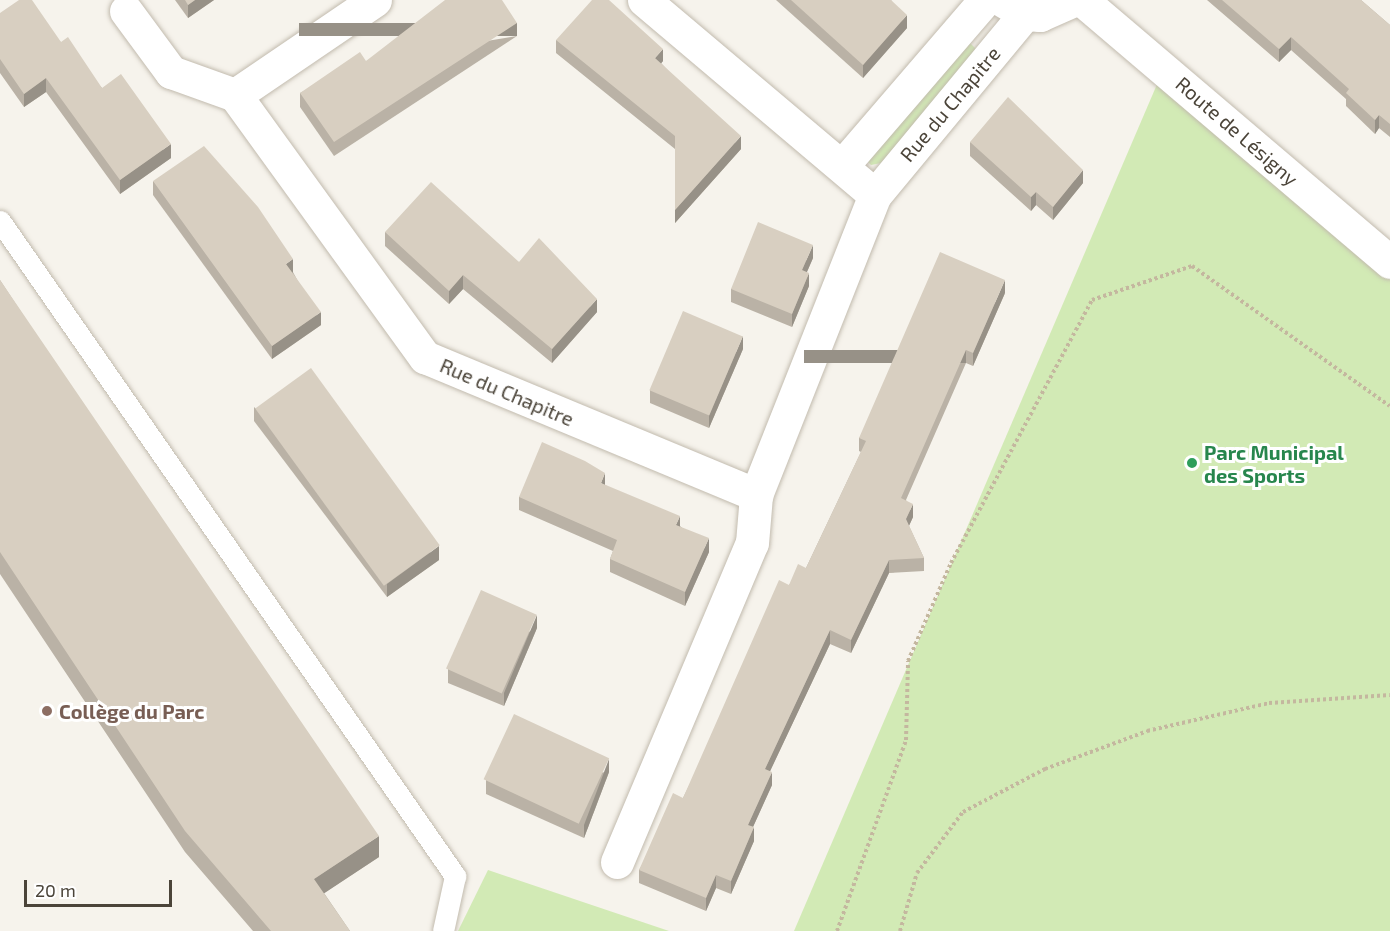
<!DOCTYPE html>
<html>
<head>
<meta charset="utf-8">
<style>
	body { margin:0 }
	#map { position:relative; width:1390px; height:931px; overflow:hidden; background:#f6f3ec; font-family:"Exo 2",sans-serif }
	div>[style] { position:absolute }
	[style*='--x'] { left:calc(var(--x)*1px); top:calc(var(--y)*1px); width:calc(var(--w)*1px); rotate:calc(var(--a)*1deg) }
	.green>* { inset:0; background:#d2eab5 }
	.path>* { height:4px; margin-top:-2px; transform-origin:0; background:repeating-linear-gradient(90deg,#c4b79f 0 3px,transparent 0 6px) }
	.roads { filter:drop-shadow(0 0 2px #c2bbae) drop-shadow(0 0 2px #c2bbae) }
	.service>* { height:21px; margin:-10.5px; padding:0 10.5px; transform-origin:10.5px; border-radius:10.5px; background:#fff }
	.minor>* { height:33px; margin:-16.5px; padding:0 16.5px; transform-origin:16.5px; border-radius:16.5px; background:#fff }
	.tertiary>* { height:33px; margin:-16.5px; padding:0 16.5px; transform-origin:16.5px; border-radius:16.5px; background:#fff }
	.wall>* { inset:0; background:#bab2a6 }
	.shaded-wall>* { inset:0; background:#979187; transform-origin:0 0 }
	.building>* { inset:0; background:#d8cfc1; transform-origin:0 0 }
	.dots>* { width:16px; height:16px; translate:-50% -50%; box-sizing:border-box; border:3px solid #fff; border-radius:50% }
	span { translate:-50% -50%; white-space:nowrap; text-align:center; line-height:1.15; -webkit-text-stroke:6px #fff; paint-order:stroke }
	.street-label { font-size:20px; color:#4b4439 }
	.leisure-label { font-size:20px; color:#27864d; font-weight:700 }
	.left { translate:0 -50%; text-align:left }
	.education-label { font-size:20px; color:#785e54; font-weight:700 }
	.scale { position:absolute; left:24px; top:880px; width:148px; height:27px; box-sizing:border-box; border:3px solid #4b4439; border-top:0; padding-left:8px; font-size:18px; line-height:21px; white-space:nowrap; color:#4b4439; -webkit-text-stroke:4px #fff; paint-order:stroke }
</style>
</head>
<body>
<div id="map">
	<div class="green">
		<div style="clip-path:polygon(968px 41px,977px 50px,881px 163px,871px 165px,868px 162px)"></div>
		<div style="clip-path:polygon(1164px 68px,1390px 262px,1390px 931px,794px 931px)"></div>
		<div style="clip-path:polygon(488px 870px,669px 931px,458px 931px)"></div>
	</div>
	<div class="path">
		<div style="--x:837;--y:931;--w:203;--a:-70.1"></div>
		<div style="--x:906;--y:740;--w:79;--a:-88.5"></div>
		<div style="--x:908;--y:661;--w:107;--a:-66.3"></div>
		<div style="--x:951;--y:563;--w:298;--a:-61.8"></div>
		<div style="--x:1092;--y:300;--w:106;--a:-18.8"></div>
		<div style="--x:1192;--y:266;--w:242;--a:35.3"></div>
		<div style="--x:900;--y:931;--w:60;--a:-73.7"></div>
		<div style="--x:917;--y:873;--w:76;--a:-53"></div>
		<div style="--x:963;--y:812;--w:93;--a:-27.7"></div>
		<div style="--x:1045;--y:769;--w:109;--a:-20.4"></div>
		<div style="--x:1147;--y:731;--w:125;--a:-12.9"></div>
		<div style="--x:1269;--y:703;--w:121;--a:-3.8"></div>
	</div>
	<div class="roads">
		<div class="service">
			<div style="--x:0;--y:221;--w:798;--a:55.21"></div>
			<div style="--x:455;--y:876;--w:56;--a:102.3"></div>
		</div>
		<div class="minor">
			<div style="--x:375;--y:0;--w:169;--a:145.8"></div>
			<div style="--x:235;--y:95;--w:324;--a:54.1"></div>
			<div style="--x:425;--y:357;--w:359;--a:22.6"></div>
			<div style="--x:756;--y:495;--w:323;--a:-68.4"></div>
			<div style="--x:875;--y:195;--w:235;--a:-50.4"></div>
			<div style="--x:644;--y:0;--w:302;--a:40.2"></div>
			<div style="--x:126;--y:11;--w:76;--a:53.6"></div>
			<div style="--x:171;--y:72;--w:68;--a:19.8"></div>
			<div style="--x:842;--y:166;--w:219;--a:-49.3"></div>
			<div style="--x:617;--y:862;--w:346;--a:-67.1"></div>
			<div style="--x:752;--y:543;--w:48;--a:-85.2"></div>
		</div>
		<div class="tertiary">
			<div style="--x:1002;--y:0;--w:27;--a:31"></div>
			<div style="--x:1025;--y:14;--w:15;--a:4"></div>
			<div style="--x:1040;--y:15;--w:36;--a:-24"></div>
			<div style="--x:1082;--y:0;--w:404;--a:40.4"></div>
		</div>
	</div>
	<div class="wall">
		<div style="clip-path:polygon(175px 0,214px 0,188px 18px)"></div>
		<div style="clip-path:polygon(776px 0,891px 0,907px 28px,863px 78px)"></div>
		<div style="clip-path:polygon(1207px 0,1361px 0,1390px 25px,1390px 137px,1379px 128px,1375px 134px,1346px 106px,1346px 99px,1291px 50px,1279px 62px)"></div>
		<div style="clip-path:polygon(0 13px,61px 42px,102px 88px,171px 158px,120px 194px,46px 92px,24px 107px,0 73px)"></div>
		<div style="clip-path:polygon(517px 36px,334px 156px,300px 107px,300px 93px,366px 61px)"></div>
		<div style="clip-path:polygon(556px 40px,663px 61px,661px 63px,741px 149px,675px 223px,675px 149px,556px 53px)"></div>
		<div style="clip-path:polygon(970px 142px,1083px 183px,1053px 220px,1036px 205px,1031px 211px,970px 156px)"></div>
		<div style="clip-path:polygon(153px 181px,293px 272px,321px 325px,272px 359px,153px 195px)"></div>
		<div style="clip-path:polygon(385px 232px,519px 262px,597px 312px,552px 363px,463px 289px,449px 304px,385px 246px)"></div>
		<div style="clip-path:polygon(813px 258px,807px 272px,809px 286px,792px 327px,731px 302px,731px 289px)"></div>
		<div style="clip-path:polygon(0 280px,379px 857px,324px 893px,350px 931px,253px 931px,185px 852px,0 574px)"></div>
		<div style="clip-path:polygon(1005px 293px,973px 366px,966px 363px,906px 500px,913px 517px,909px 526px,924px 558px,924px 571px,889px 573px,851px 653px,830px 644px,770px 771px,772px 785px,753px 827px,754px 841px,731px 894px,716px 888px,706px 911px,639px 883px,639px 870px,683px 798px,789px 585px,806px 568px,861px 452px,859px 451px,859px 438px)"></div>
		<div style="clip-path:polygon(743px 349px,709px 428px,650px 403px,650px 390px)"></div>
		<div style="clip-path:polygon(254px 407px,439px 560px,387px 597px,254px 421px)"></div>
		<div style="clip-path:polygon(605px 485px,680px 526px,709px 552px,685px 606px,610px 572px,610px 559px,613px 551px,519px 510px,519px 497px)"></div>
		<div style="clip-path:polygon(537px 628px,504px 706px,448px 683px,448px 669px)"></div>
		<div style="clip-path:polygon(609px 772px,584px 838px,486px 794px,486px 780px)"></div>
	</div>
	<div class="shaded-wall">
		<div style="clip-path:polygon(195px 0,214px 0,188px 18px,188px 5px)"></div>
		<div style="clip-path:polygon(907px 15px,907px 28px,863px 78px,863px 65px)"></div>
		<div style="left:517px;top:23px;width:13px;height:218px;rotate:90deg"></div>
		<div style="clip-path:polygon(1291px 37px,1291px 50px,1279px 62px,1279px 49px)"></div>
		<div style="clip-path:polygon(663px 49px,663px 61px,655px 71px,655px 58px)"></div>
		<div style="clip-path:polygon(46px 78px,46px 92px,24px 107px,24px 94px)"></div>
		<div style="clip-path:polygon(1379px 115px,1379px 128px,1375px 134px,1375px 120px)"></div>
		<div style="clip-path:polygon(741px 136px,741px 149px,675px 223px,675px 210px)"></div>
		<div style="clip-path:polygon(171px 144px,171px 158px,120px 194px,120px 180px)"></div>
		<div style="clip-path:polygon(1083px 170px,1083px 183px,1053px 220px,1053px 207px)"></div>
		<div style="clip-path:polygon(1036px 192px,1036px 205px,1031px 211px,1031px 197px)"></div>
		<div style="clip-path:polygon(813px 245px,813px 258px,802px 283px,802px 270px)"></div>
		<div style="clip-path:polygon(293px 259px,293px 272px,286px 278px,286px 264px)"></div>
		<div style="clip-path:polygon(809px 273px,809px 286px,792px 327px,792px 314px)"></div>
		<div style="clip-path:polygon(463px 275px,463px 289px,449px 304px,449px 291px)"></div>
		<div style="clip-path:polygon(1005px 280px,1005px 293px,973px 366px,973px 353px)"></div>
		<div style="clip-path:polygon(597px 299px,597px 312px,552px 363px,552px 349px)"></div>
		<div style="clip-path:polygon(321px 312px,321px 325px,272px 359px,272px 346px)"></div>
		<div style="clip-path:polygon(743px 336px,743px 349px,709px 428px,709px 415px)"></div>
		<div style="left:966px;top:350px;width:13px;height:162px;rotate:90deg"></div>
		<div style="clip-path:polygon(605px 473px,605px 486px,601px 483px)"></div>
		<div style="clip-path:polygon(913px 504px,913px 517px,906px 532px,906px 519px)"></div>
		<div style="clip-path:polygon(680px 516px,680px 529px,676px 525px)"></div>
		<div style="clip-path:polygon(709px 538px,709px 552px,685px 606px,685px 592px)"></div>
		<div style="clip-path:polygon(439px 546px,439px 560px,387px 597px,387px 584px)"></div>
		<div style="clip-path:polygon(889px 560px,889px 573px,851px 653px,851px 640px)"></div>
		<div style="clip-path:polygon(537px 615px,537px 628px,504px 706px,504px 693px)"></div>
		<div style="clip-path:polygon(830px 630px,830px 644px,765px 782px,765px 769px)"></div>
		<div style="clip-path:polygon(609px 759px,609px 772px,584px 838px,584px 825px)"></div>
		<div style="clip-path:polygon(772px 772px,772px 785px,748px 838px,748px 825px)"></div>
		<div style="clip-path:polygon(754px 827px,754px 841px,731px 894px,731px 881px)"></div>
		<div style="clip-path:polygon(379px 836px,379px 857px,314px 900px,314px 879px)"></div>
		<div style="clip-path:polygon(716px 875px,716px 888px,706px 911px,706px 898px)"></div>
	</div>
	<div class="building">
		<div style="clip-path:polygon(19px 0,32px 0,61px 42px,68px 37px,102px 88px,121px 74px,171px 144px,120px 180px,46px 78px,24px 94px,0 59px,0 13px)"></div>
		<div style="clip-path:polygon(185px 0,195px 0,188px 5px)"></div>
		<div style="clip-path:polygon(445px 0,502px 0,517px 23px,334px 142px,300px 93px,360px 52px,366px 61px)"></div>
		<div style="clip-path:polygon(592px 0,609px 0,663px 49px,655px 58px,741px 136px,675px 210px,675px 136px,556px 40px)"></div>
		<div style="clip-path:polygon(791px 0,891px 0,907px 15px,863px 65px)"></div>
		<div style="clip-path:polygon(1222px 0,1361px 0,1390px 25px,1390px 124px,1379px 115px,1375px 120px,1346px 93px,1349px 89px,1291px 37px,1279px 49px)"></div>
		<div style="clip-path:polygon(1008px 97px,1083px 170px,1053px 207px,1036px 192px,1031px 197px,970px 142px)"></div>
		<div style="clip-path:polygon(204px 146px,258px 207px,293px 259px,286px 264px,321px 312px,272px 346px,153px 181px)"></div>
		<div style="clip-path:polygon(431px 182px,519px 262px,539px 238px,597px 299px,552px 349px,463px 275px,449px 291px,385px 232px)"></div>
		<div style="clip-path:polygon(758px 222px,813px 245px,802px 270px,809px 273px,792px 314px,731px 289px)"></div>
		<div style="clip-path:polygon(940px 252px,1005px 280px,973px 353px,966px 350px,901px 498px,913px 504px,906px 519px,924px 558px,889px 560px,851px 640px,830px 630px,765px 769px,772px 772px,748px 825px,754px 827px,731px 881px,716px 875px,706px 898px,639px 870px,673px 793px,683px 798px,779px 580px,789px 585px,798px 564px,806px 568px,866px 441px,859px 438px)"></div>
		<div style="clip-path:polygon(0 280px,379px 836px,314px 879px,350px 931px,271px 931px,185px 831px,0 552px)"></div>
		<div style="left:683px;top:311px;width:65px;height:86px;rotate:23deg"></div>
		<div style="left:311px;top:368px;width:219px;height:69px;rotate:54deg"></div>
		<div style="clip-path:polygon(542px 442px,585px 461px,605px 473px,601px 483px,680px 516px,676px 525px,709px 538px,685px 592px,610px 559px,617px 540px,519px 497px)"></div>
		<div style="left:481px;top:590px;width:61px;height:86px;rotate:24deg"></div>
		<div style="left:514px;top:714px;width:105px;height:72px;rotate:25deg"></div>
	</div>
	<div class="dots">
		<div style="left:1192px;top:463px;background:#2e9e5b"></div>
		<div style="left:47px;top:711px;background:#8d6e63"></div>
	</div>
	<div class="street-label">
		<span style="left:950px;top:104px;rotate:-50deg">Rue du Chapitre</span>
		<span style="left:1237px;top:131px;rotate:41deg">Route de Lésigny</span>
		<span style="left:507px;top:392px;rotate:23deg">Rue du Chapitre</span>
	</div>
	<div class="leisure-label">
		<span class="left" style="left:1204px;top:464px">Parc Municipal<br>des Sports</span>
	</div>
	<div class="education-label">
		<span class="left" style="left:59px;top:711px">Collège du Parc</span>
	</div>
	<div class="scale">20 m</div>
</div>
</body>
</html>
